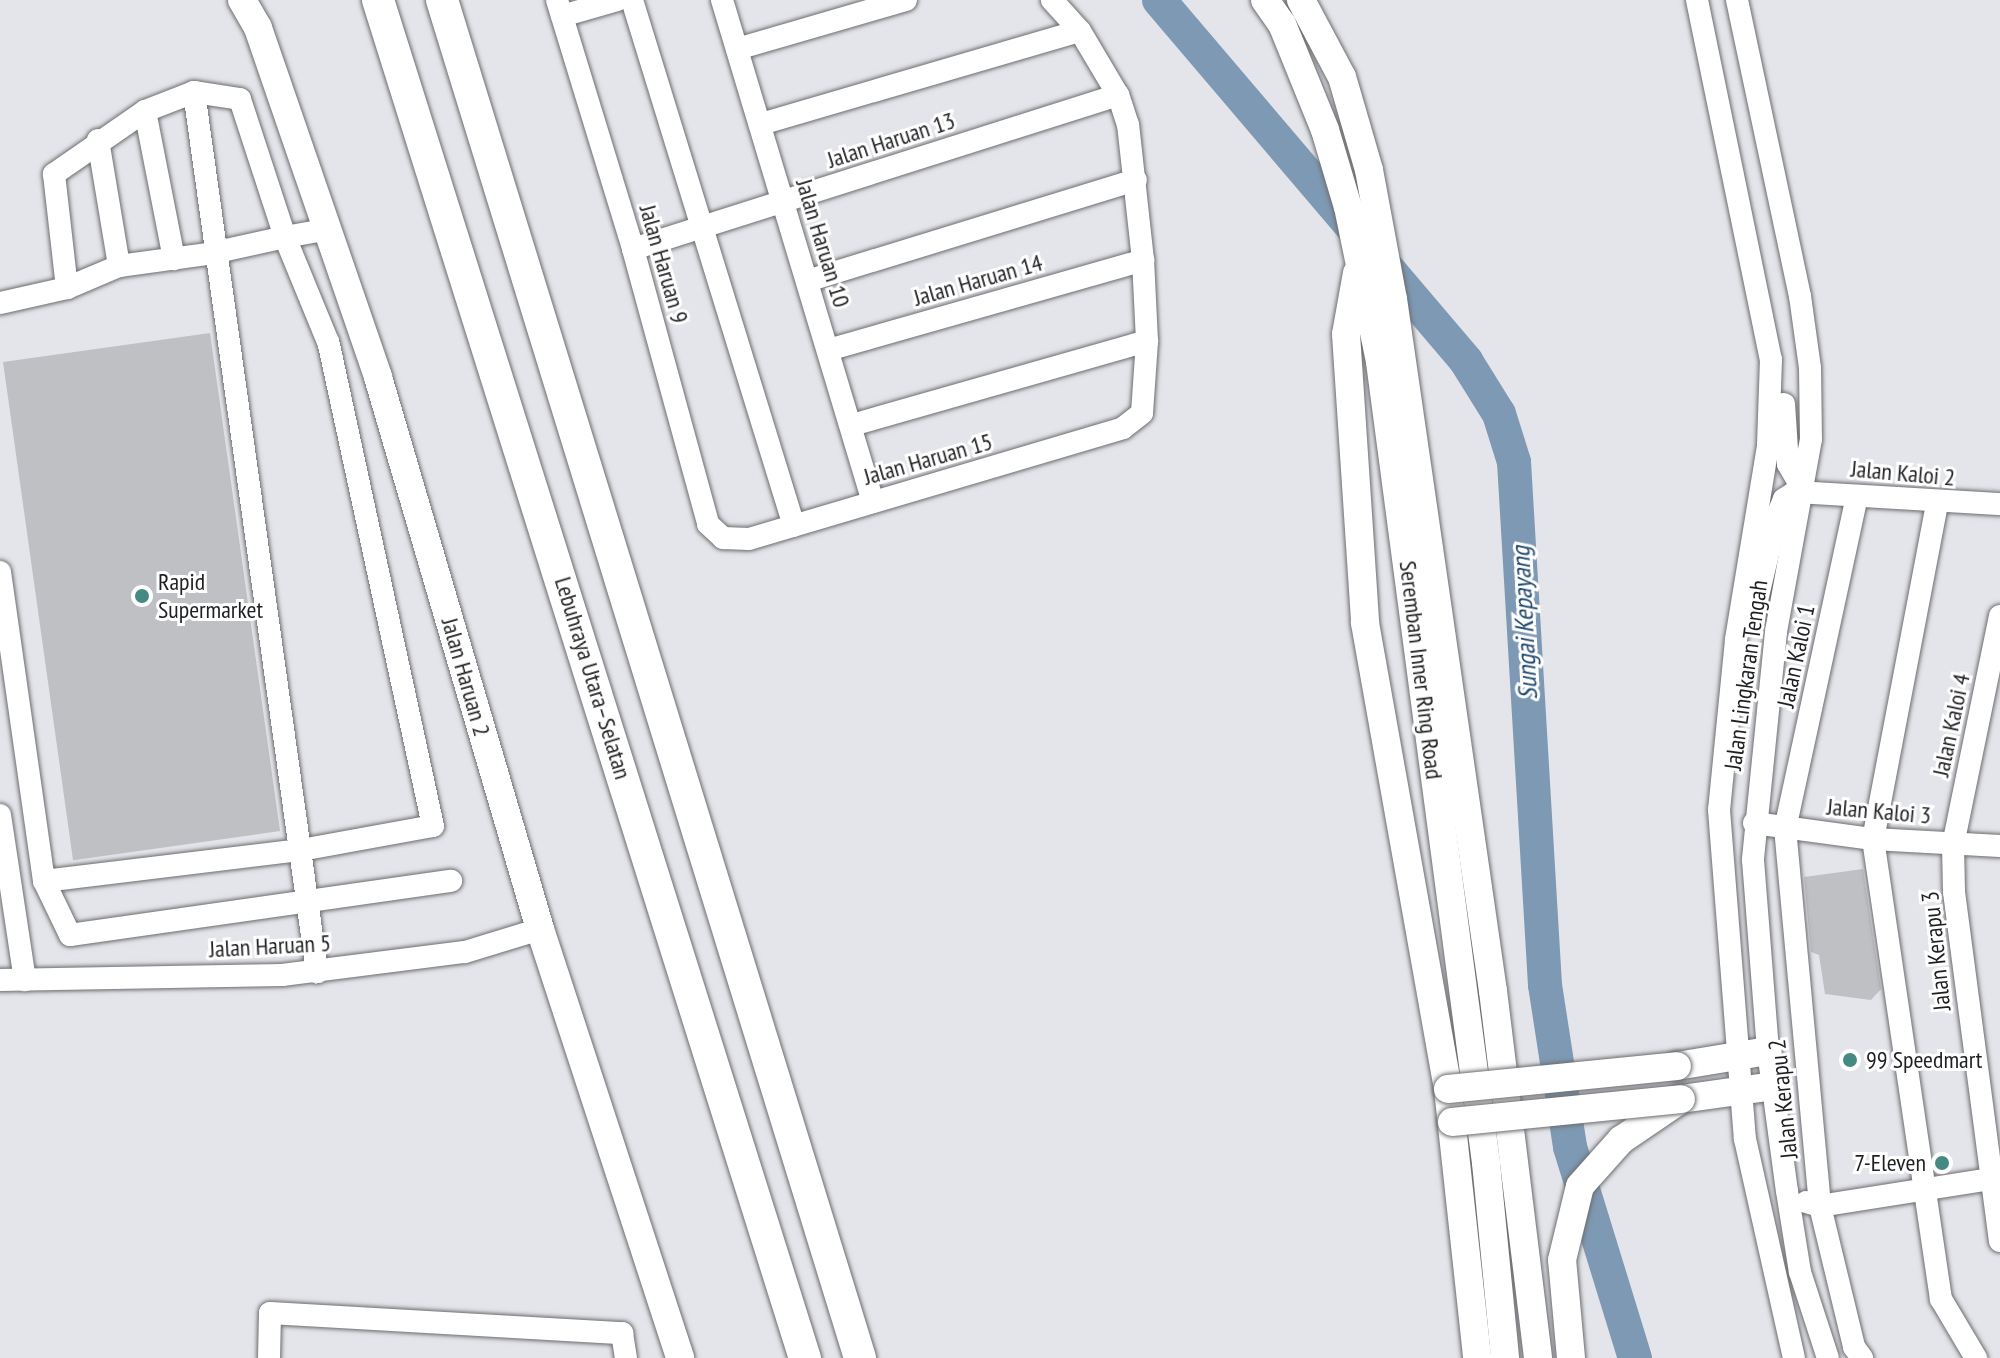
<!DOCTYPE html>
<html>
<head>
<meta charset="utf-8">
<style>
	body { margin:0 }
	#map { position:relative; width:2000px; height:1358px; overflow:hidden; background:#e4e5ea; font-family:"PT Sans Narrow",sans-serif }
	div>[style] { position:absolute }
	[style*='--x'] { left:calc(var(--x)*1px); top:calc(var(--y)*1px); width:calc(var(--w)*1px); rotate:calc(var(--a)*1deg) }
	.river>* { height:34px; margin:-17px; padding:0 17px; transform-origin:17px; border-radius:17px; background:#7e99b3 }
	.building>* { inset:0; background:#bec0c4; transform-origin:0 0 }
	.roads { filter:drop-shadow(0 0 2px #6b6d70) drop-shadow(0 0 2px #6b6d70) }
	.minor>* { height:22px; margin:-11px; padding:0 11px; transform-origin:11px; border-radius:11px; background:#fff }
	.major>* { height:28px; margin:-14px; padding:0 14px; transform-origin:14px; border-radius:14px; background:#fff }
	.highway>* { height:32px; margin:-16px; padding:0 16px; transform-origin:16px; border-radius:16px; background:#fff }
	.bridges { filter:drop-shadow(0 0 2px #6b6d70) drop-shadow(0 0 2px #6b6d70) }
	.major-bridge>* { height:28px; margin:-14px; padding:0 14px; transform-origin:14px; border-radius:14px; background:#fff }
	.dots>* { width:22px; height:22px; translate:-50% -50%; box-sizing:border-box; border:4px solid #fff; border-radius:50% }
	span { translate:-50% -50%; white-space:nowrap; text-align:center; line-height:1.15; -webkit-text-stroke:6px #fff; paint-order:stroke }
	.street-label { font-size:24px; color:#1e1f21 }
	.poi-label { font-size:24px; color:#1e1f21 }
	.left { translate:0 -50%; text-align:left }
	.right { translate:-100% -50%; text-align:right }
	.water-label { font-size:26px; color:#1e496f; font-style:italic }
</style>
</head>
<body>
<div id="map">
	<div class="river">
		<div style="--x:1159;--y:0;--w:474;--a:49.6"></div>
		<div style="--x:1466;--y:361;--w:62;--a:58.1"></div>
		<div style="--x:1499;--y:414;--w:50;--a:72.6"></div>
		<div style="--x:1514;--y:462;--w:524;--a:86.61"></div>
		<div style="--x:1545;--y:985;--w:164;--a:81.2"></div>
		<div style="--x:1570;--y:1147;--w:221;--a:72.9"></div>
	</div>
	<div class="building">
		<div style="left:210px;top:333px;width:503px;height:209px;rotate:82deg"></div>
		<div style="clip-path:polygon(1863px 869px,1881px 989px,1871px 1000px,1825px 994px,1819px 955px,1811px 952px,1804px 877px)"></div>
	</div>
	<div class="roads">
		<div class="minor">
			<div style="--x:557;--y:0;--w:260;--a:73"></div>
			<div style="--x:633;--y:249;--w:285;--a:74.7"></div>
			<div style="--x:708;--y:524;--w:21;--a:43"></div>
			<div style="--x:723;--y:538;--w:26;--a:2"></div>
			<div style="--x:749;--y:539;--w:390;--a:-16.5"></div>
			<div style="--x:1123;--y:428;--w:24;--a:-38"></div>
			<div style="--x:1142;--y:413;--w:72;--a:-86"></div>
			<div style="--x:1147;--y:341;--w:81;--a:-92.8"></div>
			<div style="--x:1143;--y:260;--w:136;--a:-96.3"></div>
			<div style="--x:1128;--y:125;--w:32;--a:-108"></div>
			<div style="--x:1118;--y:95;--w:74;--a:-120.7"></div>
			<div style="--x:1080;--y:31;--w:42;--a:-132.1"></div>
			<div style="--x:632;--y:0;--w:550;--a:72.88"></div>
			<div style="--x:722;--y:0;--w:524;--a:73.26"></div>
			<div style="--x:1697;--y:0;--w:367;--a:78.4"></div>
			<div style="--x:1771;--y:359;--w:87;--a:92"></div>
			<div style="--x:1768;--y:446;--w:197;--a:99.4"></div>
			<div style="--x:1736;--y:640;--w:171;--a:95.7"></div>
			<div style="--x:1719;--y:810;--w:330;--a:85.5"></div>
			<div style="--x:1745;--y:1139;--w:224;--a:77.4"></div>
			<div style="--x:1737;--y:0;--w:303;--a:78"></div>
			<div style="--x:1800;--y:296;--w:73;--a:82.1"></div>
			<div style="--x:1810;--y:368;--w:71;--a:89.2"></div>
			<div style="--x:1811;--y:439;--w:196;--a:100.3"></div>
			<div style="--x:1776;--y:632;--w:229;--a:95.8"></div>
			<div style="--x:1753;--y:860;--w:192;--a:85.5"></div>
			<div style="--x:1768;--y:1051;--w:141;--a:82.3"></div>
			<div style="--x:1787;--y:1191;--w:82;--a:80.9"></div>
			<div style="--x:1800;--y:1272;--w:90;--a:72"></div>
			<div style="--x:562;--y:16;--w:57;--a:-16.2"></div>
			<div style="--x:737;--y:49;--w:176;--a:-16.2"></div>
			<div style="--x:194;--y:92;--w:889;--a:82.04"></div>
			<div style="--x:145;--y:111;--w:151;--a:78.9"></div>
			<div style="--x:761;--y:124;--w:332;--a:-16.3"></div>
			<div style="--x:98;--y:140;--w:128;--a:80.5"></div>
			<div style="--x:633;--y:249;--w:509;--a:-17.62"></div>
			<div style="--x:807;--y:281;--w:344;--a:-17.1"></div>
			<div style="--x:0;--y:303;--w:69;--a:-12.6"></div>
			<div style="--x:828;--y:350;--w:328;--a:-15.9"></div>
			<div style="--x:1784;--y:404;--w:60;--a:86.2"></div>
			<div style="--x:1788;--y:464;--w:30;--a:60"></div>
			<div style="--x:852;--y:425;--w:307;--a:-15.9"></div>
			<div style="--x:1857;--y:496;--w:340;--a:102.2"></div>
			<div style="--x:1785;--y:828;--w:380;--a:84.7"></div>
			<div style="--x:1820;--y:1206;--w:145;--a:76.4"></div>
			<div style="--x:1854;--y:1347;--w:14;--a:54"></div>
			<div style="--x:1937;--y:504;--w:341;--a:100.8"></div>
			<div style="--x:1873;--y:839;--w:465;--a:81.6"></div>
			<div style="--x:1941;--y:1299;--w:69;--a:59.3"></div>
			<div style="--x:0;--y:572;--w:312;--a:81.9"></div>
			<div style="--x:44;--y:881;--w:60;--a:64.3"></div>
			<div style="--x:70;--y:935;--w:385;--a:-8.1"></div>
			<div style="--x:1754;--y:613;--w:100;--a:-76.7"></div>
			<div style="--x:1777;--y:516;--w:18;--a:-68"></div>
			<div style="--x:1784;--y:499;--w:13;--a:-32"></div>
			<div style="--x:1795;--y:492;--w:205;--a:3.4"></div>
			<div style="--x:2000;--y:616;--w:233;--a:101.6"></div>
			<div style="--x:1953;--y:844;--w:48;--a:88.8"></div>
			<div style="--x:1954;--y:892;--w:352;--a:82.5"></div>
			<div style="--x:0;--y:815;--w:167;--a:81.4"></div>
			<div style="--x:1754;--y:823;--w:120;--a:7.7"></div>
			<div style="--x:1873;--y:839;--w:127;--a:3.2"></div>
			<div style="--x:44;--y:881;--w:259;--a:-6.9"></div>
			<div style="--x:301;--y:850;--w:134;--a:-10.3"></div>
			<div style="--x:433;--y:826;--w:495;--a:-102.2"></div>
			<div style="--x:328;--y:342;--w:113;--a:-112.3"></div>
			<div style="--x:285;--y:237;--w:145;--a:-108.1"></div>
			<div style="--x:240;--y:99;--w:47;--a:-171.3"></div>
			<div style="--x:194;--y:92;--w:53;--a:158.8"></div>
			<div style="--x:145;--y:111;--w:111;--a:145.3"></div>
			<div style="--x:54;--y:174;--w:115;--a:83.5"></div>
			<div style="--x:67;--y:288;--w:56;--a:-22.9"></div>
			<div style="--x:119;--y:266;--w:90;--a:-7.7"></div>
			<div style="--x:208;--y:254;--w:79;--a:-12.4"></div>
			<div style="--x:285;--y:237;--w:45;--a:-10.3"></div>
			<div style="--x:0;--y:980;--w:282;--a:-1"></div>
			<div style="--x:282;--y:975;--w:184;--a:-7.2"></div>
			<div style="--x:465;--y:952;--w:78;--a:-17"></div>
			<div style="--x:1806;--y:1202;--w:15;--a:16"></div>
			<div style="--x:1820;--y:1206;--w:172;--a:-9"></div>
			<div style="--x:269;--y:1358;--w:45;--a:-88.7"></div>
			<div style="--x:270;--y:1313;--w:353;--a:3.3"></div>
			<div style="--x:622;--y:1333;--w:25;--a:81"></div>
		</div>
		<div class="major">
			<div style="--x:242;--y:0;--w:32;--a:60"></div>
			<div style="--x:258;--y:28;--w:369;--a:71"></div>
			<div style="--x:378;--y:377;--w:575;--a:73.64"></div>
			<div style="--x:540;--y:929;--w:451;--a:71.9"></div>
			<div style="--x:1265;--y:0;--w:29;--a:55"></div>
			<div style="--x:1282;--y:24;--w:114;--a:67.9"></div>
			<div style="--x:1325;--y:130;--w:80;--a:73.4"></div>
			<div style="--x:1348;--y:207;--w:158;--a:78.3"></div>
			<div style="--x:1380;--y:362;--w:808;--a:82.46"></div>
			<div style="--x:1486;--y:1163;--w:196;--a:84.4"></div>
			<div style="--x:1301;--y:0;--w:87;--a:62"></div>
			<div style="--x:1342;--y:77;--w:97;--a:73.8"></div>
			<div style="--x:1369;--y:170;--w:131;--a:79.5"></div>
			<div style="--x:1393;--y:299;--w:699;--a:81.78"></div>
			<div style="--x:1493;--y:991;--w:370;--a:83"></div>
			<div style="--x:1357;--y:273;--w:62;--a:100.2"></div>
			<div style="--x:1346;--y:334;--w:290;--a:86.2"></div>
			<div style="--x:1365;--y:623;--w:473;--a:79.9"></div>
			<div style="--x:1448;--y:1089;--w:271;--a:83.8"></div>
			<div style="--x:1677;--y:1066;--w:92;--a:-9.4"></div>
			<div style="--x:1571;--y:1358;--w:98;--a:-95.2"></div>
			<div style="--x:1562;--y:1260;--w:76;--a:-76.3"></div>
			<div style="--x:1580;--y:1186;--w:62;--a:-48.3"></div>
			<div style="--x:1621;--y:1140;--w:73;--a:-34.3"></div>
			<div style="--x:1681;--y:1099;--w:93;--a:-8"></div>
		</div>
		<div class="highway">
			<div style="--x:378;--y:0;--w:1424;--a:72.55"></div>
			<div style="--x:442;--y:0;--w:1421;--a:72.89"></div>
		</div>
	</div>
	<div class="bridges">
		<div class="major-bridge">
			<div style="--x:1448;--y:1089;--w:230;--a:-5.7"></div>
			<div style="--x:1452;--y:1122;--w:230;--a:-5.7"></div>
		</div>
	</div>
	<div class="dots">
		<div style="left:142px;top:596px;background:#448a82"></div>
		<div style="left:1850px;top:1060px;background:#448a82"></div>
		<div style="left:1942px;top:1163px;background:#448a82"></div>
	</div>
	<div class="street-label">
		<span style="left:891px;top:140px;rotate:-18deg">Jalan Haruan 13</span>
		<span style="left:823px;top:243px;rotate:73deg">Jalan Haruan 10</span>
		<span style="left:664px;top:264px;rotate:74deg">Jalan Haruan 9</span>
		<span style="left:978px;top:280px;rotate:-16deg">Jalan Haruan 14</span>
		<span style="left:928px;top:459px;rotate:-16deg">Jalan Haruan 15</span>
		<span style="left:1903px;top:473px;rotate:5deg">Jalan Kaloi 2</span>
		<span style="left:1796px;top:656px;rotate:-78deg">Jalan Kaloi 1</span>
		<span style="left:1421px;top:670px;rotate:83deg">Seremban Inner Ring Road</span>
		<span style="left:1746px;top:675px;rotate:-82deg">Jalan Lingkaran Tengah</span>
		<span style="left:466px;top:677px;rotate:74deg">Jalan Haruan 2</span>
		<span style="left:593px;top:678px;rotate:73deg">Lebuhraya Utara–Selatan</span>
		<span style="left:1951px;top:725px;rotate:-78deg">Jalan Kaloi 4</span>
		<span style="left:1879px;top:811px;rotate:5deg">Jalan Kaloi 3</span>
		<span style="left:270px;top:946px;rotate:-3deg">Jalan Haruan 5</span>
		<span style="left:1936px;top:951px;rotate:-96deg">Jalan Kerapu 3</span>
		<span style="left:1783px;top:1099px;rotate:-96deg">Jalan Kerapu 2</span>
	</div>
	<div class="poi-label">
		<span class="left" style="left:158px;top:596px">Rapid<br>Supermarket</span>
		<span class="left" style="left:1866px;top:1060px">99 Speedmart</span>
		<span class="right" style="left:1926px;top:1163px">7-Eleven</span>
	</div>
	<div class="water-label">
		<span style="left:1524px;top:623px;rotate:-93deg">Sungai Kepayang</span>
	</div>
</div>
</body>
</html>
